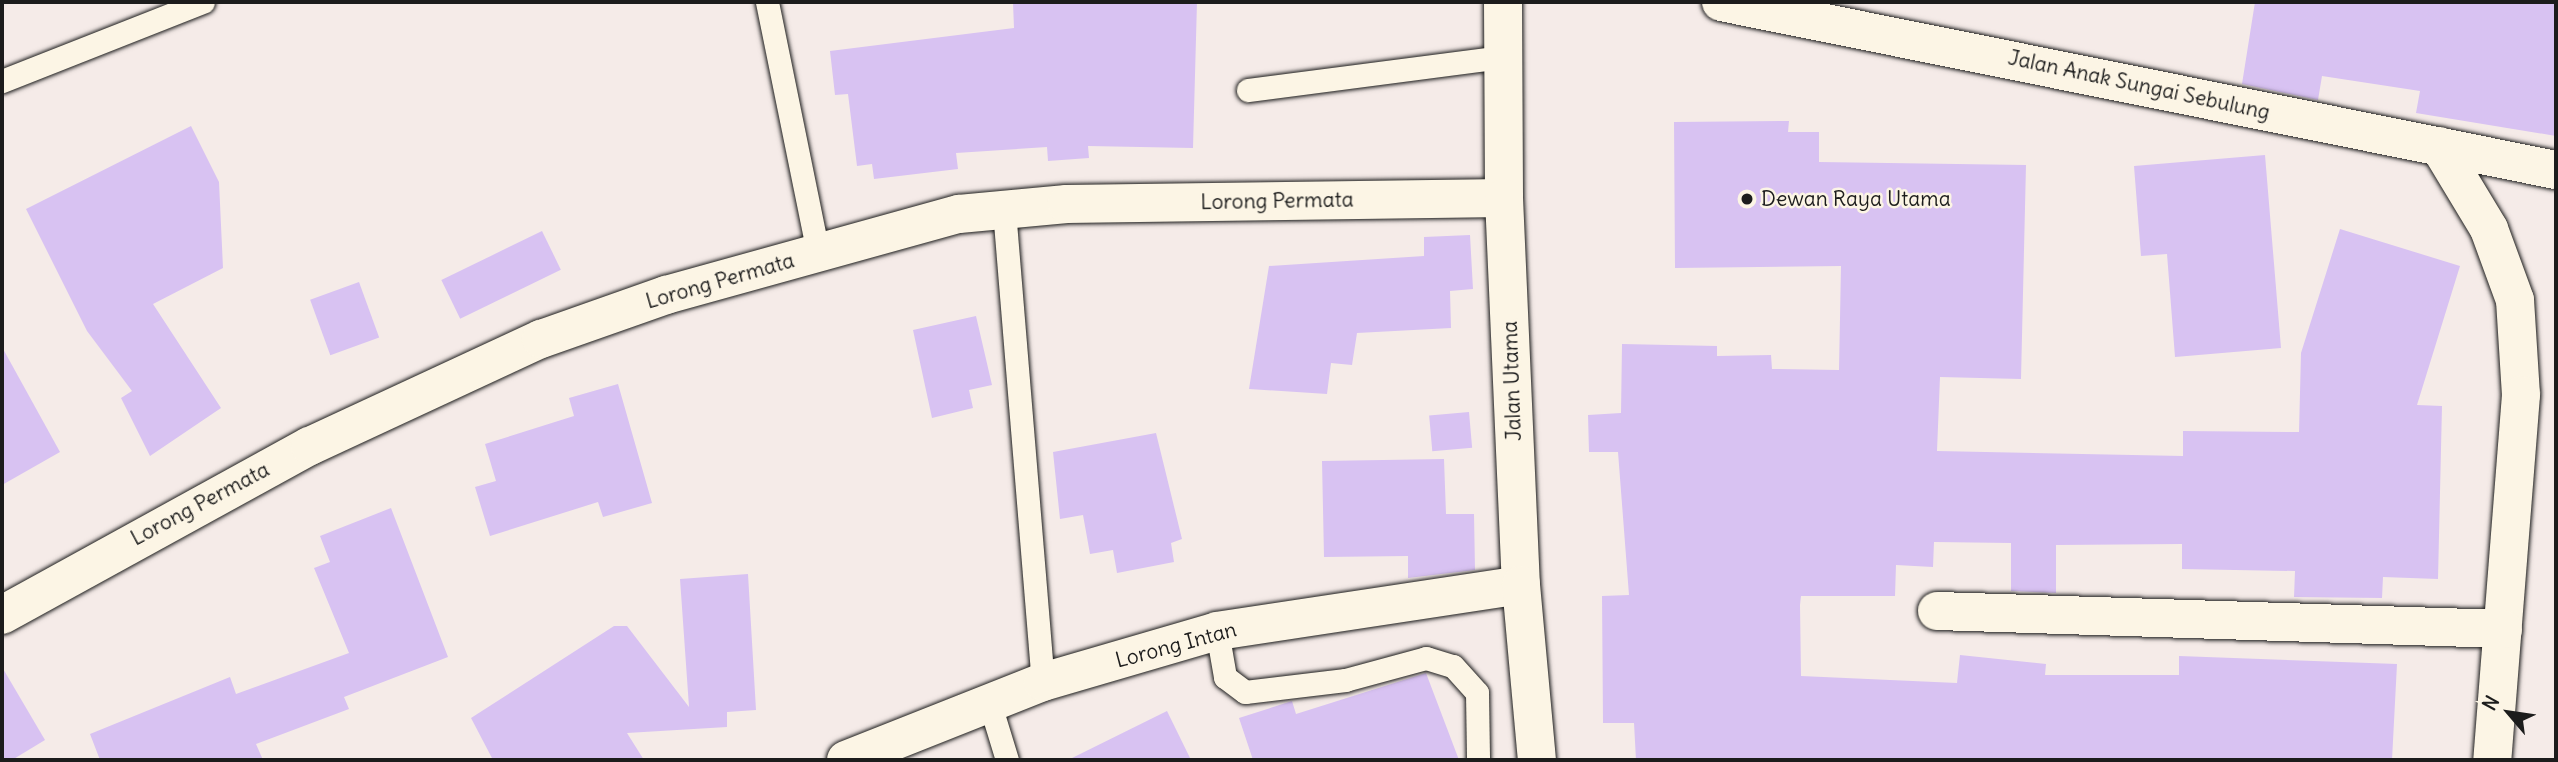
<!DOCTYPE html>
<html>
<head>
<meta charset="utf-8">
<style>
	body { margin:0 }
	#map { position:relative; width:2558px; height:762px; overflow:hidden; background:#f5ebe8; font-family:Delius,sans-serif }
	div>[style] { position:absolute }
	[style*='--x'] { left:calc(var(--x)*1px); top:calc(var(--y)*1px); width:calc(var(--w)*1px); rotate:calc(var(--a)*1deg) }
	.building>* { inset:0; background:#d8c2f2; transform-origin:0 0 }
	.roads { filter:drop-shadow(0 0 2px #1c1c1c) drop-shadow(0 0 2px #1c1c1c) }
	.service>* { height:23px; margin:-11.5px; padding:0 11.5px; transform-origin:11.5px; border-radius:11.5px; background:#fcf5e5 }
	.minor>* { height:38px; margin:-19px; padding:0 19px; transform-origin:19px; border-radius:19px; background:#fcf5e5 }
	.tertiary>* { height:38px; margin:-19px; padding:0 19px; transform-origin:19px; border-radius:19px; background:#fcf5e5 }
	.dots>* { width:19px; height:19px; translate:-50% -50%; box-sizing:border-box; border:4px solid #fcf5e5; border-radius:50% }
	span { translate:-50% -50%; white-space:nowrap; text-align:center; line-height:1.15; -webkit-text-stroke:5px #fcf5e5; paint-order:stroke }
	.street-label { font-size:21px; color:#1c1c1c }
	.poi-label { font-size:21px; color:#1c1c1c }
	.left { translate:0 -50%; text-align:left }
	.frame { position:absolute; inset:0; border:4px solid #1c1c1c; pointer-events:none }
	.north { position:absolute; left:2474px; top:678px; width:70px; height:70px; -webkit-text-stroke:5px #fcf5e5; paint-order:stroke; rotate:299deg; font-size:19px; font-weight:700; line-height:28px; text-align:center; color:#1c1c1c }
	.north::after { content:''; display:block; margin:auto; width:24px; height:32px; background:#1c1c1c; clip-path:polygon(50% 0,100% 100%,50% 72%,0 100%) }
</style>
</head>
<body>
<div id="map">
	<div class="building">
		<div style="clip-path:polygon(1197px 2px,1193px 148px,1088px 146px,1089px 158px,1048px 161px,1047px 147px,956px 153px,958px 169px,874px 179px,872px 164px,857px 166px,848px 94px,835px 95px,830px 51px,1014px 28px,1013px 3px)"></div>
		<div style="clip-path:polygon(2255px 2px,2556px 2px,2556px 136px,2416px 113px,2420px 91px,2322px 76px,2318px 100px,2242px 84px)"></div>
		<div style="clip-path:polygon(1789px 121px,1788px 132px,1819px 132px,1819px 162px,2026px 165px,2021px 379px,1940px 377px,1937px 451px,2183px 456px,2183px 431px,2299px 432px,2301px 353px,2340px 229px,2460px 266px,2417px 405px,2442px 406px,2438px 579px,2383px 577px,2382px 598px,2294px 597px,2295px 571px,2182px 569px,2182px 544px,2056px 545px,2056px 593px,2011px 591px,2011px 543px,1934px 542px,1933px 567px,1896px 565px,1895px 596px,1801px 596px,1800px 605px,1801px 676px,1957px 683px,1960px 655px,2046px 664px,2045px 675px,2179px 675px,2179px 656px,2397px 664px,2392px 760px,1636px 760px,1634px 723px,1603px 723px,1602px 596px,1629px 595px,1618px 452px,1589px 452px,1588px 415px,1621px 413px,1622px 344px,1717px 346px,1717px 356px,1771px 355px,1772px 369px,1839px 370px,1841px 266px,1675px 268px,1674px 122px)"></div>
		<div style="clip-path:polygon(191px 126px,219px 182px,223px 268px,153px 304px,221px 408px,150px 456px,121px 398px,132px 391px,87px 331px,26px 209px)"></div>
		<div style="clip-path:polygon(2265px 155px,2281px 348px,2175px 357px,2167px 254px,2141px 256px,2134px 166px)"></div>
		<div style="left:542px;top:231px;width:43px;height:112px;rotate:64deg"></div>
		<div style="clip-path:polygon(1470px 235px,1473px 289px,1450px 291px,1451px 328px,1357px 333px,1352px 365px,1331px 363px,1327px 394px,1249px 389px,1269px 266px,1424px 256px,1424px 237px)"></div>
		<div style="left:359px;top:282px;width:59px;height:52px;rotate:70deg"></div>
		<div style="clip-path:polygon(976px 316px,992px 385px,969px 390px,973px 408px,932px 418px,913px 330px)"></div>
		<div style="clip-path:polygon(2px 347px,60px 452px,2px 485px)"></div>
		<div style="clip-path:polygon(618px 384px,652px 503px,603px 517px,598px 502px,490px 536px,475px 487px,496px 481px,485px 444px,574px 416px,569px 398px)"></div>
		<div style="left:1469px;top:412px;width:36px;height:40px;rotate:85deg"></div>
		<div style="clip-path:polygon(1156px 433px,1182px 539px,1171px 543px,1174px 562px,1117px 573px,1113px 550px,1090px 554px,1083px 515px,1060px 519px,1053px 452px)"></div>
		<div style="clip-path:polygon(1444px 459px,1446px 514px,1474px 514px,1475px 570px,1408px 578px,1408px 556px,1324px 557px,1322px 461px)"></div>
		<div style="clip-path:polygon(391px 508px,448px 657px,344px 697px,349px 709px,256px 744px,263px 760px,100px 760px,90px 734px,230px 677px,236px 694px,349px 653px,314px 568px,330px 562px,320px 536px)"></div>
		<div style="clip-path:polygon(748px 574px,756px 710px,727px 712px,727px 727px,627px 733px,644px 760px,493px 760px,471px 718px,614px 626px,627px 626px,689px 707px,680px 579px)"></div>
		<div style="clip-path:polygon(2px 667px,45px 740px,12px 760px,2px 760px)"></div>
		<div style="clip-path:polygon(1426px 673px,1459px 760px,1253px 760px,1239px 718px,1292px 701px,1296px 714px)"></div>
		<div style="clip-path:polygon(1167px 711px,1191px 760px,1068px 760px)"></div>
	</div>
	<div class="roads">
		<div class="service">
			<div style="--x:767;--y:2;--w:256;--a:78.5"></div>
			<div style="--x:2;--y:81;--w:216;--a:-21.5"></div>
			<div style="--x:1248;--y:90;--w:257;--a:-7.4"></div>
			<div style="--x:1004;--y:210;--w:474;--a:85.3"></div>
			<div style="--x:1217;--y:631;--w:47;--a:80.1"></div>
			<div style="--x:1225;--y:677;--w:25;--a:37"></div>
			<div style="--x:1245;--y:692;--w:101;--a:-6.8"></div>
			<div style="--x:1345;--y:680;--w:84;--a:-15.2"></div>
			<div style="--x:1426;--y:658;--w:28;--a:17"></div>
			<div style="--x:1453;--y:666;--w:36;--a:48"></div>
			<div style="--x:1477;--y:693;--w:67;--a:89.1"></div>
			<div style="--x:989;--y:701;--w:62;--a:73"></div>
		</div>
		<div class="minor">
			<div style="--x:1721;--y:2;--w:852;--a:11.38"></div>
			<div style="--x:2439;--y:146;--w:97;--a:58.9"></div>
			<div style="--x:2489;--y:229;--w:76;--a:69.9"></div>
			<div style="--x:2515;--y:300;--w:95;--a:86.4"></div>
			<div style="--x:2521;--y:395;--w:366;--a:94.5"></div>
			<div style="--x:1937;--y:611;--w:566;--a:1.82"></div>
			<div style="--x:2;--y:615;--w:351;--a:-28.8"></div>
			<div style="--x:310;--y:446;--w:255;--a:-24.9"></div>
			<div style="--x:541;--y:339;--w:133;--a:-19.4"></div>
			<div style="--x:666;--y:295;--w:304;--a:-15.5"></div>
			<div style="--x:959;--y:214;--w:108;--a:-5.3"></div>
			<div style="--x:1067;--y:204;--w:437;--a:-0.8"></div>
			<div style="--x:846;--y:760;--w:212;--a:-21.6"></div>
			<div style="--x:1043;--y:682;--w:181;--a:-16.3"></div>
			<div style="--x:1217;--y:631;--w:307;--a:-8.6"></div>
		</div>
		<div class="tertiary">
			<div style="--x:1503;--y:2;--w:196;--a:89.7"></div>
			<div style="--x:1504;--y:198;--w:387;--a:87.5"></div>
			<div style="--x:1521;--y:585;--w:176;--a:84.8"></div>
		</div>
	</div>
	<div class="dots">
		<div style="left:1747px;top:199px;background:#1c1c1c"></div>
	</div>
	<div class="street-label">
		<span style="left:2139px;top:85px;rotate:12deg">Jalan Anak Sungai Sebulung</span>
		<span style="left:1277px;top:201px;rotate:-1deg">Lorong Permata</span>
		<span style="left:720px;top:281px;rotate:-16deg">Lorong Permata</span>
		<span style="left:1512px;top:381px;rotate:-92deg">Jalan Utama</span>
		<span style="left:200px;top:504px;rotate:-28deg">Lorong Permata</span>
		<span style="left:1176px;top:645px;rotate:-15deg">Lorong Intan</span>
	</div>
	<div class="poi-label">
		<span class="left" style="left:1761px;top:199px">Dewan Raya Utama</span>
	</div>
	<div class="frame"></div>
	<div class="north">N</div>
</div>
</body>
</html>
